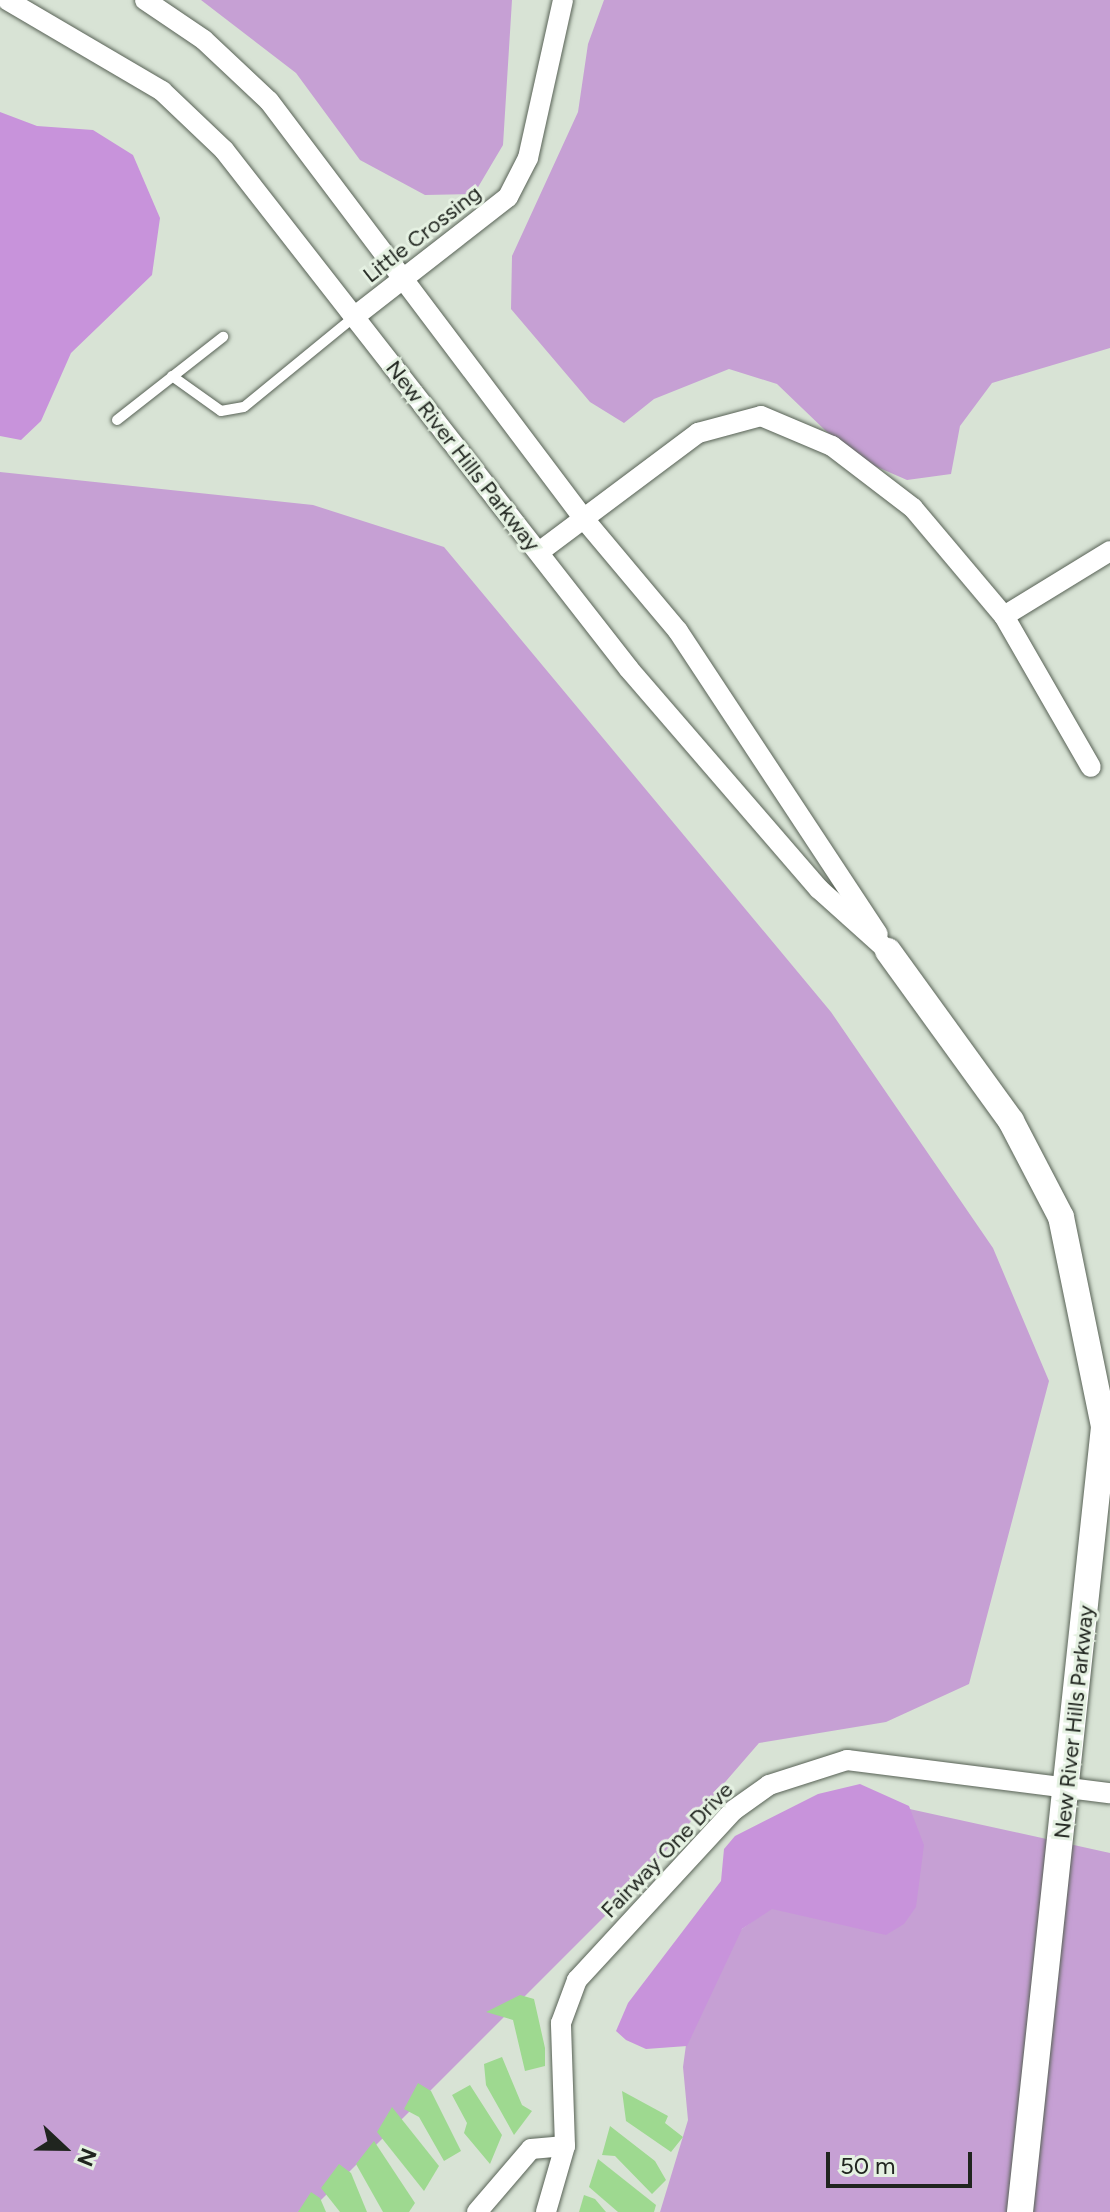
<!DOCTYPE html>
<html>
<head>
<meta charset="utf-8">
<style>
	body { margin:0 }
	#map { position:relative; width:1110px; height:2212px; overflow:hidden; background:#d8e3d5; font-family:Figtree,sans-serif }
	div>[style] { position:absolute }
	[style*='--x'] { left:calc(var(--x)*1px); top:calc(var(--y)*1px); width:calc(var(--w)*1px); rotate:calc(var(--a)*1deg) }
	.green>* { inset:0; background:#c6a0d4 }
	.water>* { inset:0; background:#c893db }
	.building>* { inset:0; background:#9ed990 }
	.roads { filter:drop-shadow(0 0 2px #586256) drop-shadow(0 0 2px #586256) }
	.service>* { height:10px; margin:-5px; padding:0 5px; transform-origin:5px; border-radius:5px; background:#fff }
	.minor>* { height:20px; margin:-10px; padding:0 10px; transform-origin:10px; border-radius:10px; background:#fff }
	.tertiary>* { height:26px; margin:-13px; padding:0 13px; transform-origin:13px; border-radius:13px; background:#fff }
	span { translate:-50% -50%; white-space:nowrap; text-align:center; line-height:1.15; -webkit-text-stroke:6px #e5f1e2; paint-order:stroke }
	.street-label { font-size:22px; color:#20251f }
	.north { position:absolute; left:24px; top:2108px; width:80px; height:80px; -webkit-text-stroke:6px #e5f1e2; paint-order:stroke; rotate:112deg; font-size:22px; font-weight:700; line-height:32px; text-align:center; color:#20251f }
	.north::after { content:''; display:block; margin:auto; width:28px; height:36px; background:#20251f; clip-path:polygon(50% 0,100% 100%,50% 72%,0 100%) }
	.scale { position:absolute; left:826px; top:2152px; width:146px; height:36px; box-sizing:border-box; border:4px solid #20251f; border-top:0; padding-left:10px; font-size:24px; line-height:28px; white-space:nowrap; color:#20251f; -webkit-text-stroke:6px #e5f1e2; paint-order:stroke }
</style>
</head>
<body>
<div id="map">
	<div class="green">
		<div style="clip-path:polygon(201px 0,512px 0,503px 145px,474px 194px,425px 195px,360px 160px,296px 73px)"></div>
		<div style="clip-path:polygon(604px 0,1110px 0,1110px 348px,992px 383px,960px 426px,951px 474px,907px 480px,852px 456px,777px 384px,729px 369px,654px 399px,624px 423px,590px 402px,511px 309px,512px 256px,578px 112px,588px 44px)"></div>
		<div style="clip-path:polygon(0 472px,313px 505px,444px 547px,831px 1012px,993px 1248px,1049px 1381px,969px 1684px,886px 1722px,759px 1743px,635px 1886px,309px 2212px,0 2212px)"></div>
		<div style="clip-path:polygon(905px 1808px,1110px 1853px,1110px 2212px,660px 2212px,688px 2120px,683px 2067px,691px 2008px,715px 1949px)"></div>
	</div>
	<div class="water">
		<div style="clip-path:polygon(0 112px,37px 126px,93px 130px,133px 155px,160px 218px,152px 275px,71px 353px,41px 421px,21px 440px,0 436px)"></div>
		<div style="clip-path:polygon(860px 1784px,909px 1806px,924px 1845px,916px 1907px,904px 1924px,886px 1935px,772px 1909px,742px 1929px,687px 2046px,646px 2049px,626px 2040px,616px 2031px,628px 2003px,721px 1881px,724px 1849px,735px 1836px,818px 1794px)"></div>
	</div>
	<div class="building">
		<div style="clip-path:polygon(520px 1995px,534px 1999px,545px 2048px,545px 2066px,525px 2071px,513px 2020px,486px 2012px)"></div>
		<div style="clip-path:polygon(502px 2057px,522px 2105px,532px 2111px,514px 2135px,486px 2085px,484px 2064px)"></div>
		<div style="clip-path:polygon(418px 2083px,431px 2091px,461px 2151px,444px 2161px,419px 2117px,404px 2109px)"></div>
		<div style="clip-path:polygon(470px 2085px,502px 2135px,490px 2164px,464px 2133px,467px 2123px,452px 2095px)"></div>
		<div style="clip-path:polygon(622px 2091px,668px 2116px,665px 2123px,683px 2137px,671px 2152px,626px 2121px)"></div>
		<div style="clip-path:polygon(392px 2107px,439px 2166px,424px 2191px,377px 2132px)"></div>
		<div style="clip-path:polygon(610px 2126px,655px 2161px,666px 2180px,652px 2194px,615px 2156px,602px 2155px)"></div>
		<div style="clip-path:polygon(374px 2141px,415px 2203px,409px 2212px,383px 2212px,356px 2164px)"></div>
		<div style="clip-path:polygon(598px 2159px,656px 2205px,654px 2212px,618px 2212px,589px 2187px)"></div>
		<div style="clip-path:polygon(339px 2164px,351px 2173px,367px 2212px,340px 2212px,321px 2188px)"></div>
		<div style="clip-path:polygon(311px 2192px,320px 2198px,326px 2212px,298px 2212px)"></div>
		<div style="clip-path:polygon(584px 2195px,595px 2199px,606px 2212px,579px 2212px)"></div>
	</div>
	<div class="roads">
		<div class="service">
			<div style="--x:172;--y:376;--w:60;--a:35.5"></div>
			<div style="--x:221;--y:411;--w:23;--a:-10"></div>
			<div style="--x:244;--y:407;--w:142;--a:-39.3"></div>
			<div style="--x:117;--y:420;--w:135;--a:-38.1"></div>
		</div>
		<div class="minor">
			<div style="--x:7;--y:0;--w:180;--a:30.4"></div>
			<div style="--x:162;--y:91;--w:86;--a:43.6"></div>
			<div style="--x:224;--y:150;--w:658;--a:52.03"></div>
			<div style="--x:629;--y:669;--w:291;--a:49.2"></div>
			<div style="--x:819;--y:889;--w:93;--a:41.9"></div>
			<div style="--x:145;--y:0;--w:71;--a:34.1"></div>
			<div style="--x:204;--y:40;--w:89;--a:43.2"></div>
			<div style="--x:269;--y:101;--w:523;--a:53"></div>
			<div style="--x:584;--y:519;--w:146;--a:50"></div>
			<div style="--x:678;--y:631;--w:363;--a:56.6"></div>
			<div style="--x:354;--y:317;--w:195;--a:-37.9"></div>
			<div style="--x:508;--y:197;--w:44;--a:-62.9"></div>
			<div style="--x:528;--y:158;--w:162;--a:-77.5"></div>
			<div style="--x:539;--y:552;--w:199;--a:-36.8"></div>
			<div style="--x:698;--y:433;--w:65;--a:-15.1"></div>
			<div style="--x:761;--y:416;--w:77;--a:22.9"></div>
			<div style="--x:832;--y:446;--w:102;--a:37.4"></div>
			<div style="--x:913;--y:508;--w:141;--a:49.9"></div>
			<div style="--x:1004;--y:616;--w:174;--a:60.1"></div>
			<div style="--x:1004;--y:616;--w:124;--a:-31.5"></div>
			<div style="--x:565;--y:2146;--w:123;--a:-91.9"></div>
			<div style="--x:561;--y:2023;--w:46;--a:-69.6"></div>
			<div style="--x:577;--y:1980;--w:231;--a:-47.3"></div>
			<div style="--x:734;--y:1810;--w:43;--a:-35.5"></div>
			<div style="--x:769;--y:1785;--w:82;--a:-17.8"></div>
			<div style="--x:847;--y:1760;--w:265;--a:7.2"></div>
			<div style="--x:477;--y:2212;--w:83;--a:-49.4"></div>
			<div style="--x:531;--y:2149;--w:34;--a:-5"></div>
			<div style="--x:565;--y:2146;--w:69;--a:106.1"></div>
		</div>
		<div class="tertiary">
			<div style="--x:888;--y:951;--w:210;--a:54.1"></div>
			<div style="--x:1011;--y:1121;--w:108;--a:62.5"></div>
			<div style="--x:1061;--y:1217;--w:214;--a:78.4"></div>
			<div style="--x:1104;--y:1427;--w:789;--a:96.11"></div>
		</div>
	</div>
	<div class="street-label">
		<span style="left:422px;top:234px;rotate:-38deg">Little Crossing</span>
		<span style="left:463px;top:456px;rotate:52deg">New River Hills Parkway</span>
		<span style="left:1074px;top:1722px;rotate:-84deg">New River Hills Parkway</span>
		<span style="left:667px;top:1850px;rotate:-46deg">Fairway One Drive</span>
	</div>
	<div class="north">N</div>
	<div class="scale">50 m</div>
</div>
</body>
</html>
